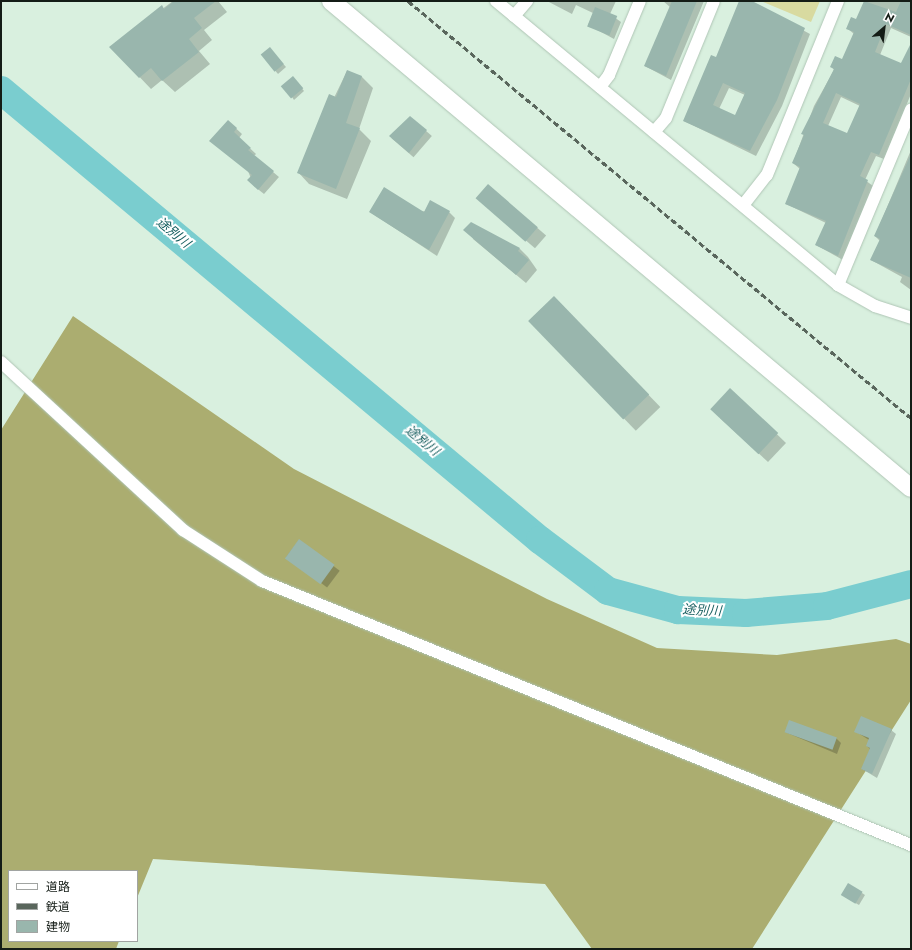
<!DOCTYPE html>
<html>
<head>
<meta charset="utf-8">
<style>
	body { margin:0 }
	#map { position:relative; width:912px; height:950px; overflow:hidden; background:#d9f0df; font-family:Jost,"Noto Sans JP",sans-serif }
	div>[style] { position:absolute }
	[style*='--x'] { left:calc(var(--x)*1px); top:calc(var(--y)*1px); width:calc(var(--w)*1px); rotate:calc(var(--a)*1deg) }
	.green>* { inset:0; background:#d8daa0 }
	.forest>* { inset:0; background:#abad70 }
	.shadow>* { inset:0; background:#0003; transform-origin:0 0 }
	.river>* { height:28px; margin:-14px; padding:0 14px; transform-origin:14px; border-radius:14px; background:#7acdcf }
	.building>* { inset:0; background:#99b6ad; transform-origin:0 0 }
	.roads { filter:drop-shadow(0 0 1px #afc5b5) drop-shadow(0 0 1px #afc5b5) }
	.street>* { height:12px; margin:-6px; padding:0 6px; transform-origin:6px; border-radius:6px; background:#fff }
	.secondary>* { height:18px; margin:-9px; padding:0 9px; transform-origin:9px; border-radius:9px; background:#fff }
	.rail>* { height:3px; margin-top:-1.5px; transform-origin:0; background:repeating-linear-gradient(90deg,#59665c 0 6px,transparent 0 9px) }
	span { translate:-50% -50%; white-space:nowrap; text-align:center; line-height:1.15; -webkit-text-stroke:4px #fff; paint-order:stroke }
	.water-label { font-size:13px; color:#145c5d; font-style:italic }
	.frame { position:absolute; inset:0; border:2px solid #141c16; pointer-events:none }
	.legend { position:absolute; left:8px; top:870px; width:130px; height:72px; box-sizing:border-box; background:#fff; border:1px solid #a1a4a2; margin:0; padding:5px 7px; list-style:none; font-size:12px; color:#141c16 }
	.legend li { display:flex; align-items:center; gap:8px; height:20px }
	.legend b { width:20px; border:1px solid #a1a4a2 }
	.north { position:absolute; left:864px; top:8px; width:40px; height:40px; -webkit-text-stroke:3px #fff; paint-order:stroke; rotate:28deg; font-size:11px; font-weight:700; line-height:16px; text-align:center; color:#141c16 }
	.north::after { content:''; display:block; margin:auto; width:14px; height:18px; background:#141c16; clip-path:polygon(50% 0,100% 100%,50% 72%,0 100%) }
</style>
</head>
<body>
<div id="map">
	<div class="green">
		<div style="clip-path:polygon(761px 1px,820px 1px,811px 22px)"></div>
	</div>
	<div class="forest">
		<div style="clip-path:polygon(73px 316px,294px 469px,547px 599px,657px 648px,777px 655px,896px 639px,911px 644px,911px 700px,752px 949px,592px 949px,545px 884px,153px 859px,137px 898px,137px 871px,9px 871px,9px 941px,119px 941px,116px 949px,1px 949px,1px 430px)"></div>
	</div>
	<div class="shadow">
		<div style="clip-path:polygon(173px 1px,218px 1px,227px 12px,204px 30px,212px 40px,199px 51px,210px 64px,175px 92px,162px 80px,151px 89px,111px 47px)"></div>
		<div style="clip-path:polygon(547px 1px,616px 1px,610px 14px,621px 22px,614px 39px,588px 25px,593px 13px,576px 5px,572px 14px)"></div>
		<div style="clip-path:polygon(663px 1px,704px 1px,671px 80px,645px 66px,670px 7px)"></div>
		<div style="clip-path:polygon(evenodd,740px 1px,749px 1px,810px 34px,782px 106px,756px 156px,684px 121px,717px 59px,740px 1px,729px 88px,745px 95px,735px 117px,719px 109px,729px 88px)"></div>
		<div style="clip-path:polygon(evenodd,865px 1px,911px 1px,911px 37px,891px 28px,880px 55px,901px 64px,911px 45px,911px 94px,884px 159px,876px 156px,865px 180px,873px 186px,843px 260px,816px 245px,826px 223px,786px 204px,800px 169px,793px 163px,814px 106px,834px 70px,832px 67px,843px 60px,854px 34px,847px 28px,856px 21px,865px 1px,841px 97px,860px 106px,848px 135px,828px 126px,841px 97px)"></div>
		<div style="clip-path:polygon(272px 51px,286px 67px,278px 74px,262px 55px)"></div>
		<div style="clip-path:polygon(347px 71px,362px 77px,373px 88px,359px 129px,371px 141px,347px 199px,309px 184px,298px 172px)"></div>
		<div style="clip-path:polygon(295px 80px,304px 91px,294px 100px,292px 97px)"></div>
		<div style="left:410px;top:117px;width:29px;height:28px;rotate:41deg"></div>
		<div style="clip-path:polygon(228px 121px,242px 134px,239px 138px,256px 154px,254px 156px,279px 177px,264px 194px,254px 186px)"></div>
		<div style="clip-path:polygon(911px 150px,911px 290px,900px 282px,902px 277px,871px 260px,880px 241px,875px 236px)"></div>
		<div style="left:488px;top:185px;width:77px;height:17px;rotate:41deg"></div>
		<div style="clip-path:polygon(448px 211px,455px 218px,437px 256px,370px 212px)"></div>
		<div style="clip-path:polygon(471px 223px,520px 249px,528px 257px,537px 270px,526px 283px,473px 239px)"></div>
		<div style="left:554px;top:297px;width:153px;height:34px;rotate:46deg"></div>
		<div style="clip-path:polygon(730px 389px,786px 443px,768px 462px,720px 418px)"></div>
		<div style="left:299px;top:540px;width:51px;height:21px;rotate:37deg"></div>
		<div style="clip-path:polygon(891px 730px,896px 734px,877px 778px,862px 769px,870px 749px,867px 746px,869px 740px,855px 731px)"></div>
		<div style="clip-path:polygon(785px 732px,836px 738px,841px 743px,837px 754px)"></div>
		<div style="clip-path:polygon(862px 893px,865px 895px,859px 905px,845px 897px)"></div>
	</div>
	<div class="river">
		<div style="--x:1;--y:90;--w:702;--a:39.86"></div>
		<div style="--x:540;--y:540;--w:85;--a:36.9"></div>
		<div style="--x:608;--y:591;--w:73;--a:15.2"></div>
		<div style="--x:678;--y:610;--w:68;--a:2.5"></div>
		<div style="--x:746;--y:613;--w:81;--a:-4.9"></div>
		<div style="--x:827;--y:606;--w:87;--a:-14.7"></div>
	</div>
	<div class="building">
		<div style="clip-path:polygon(174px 1px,216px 1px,194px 18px,202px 28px,189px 39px,199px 52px,162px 81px,151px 68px,139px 78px,109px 47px,162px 5px,164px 9px)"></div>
		<div style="clip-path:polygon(672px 1px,697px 1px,666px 76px,644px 66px)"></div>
		<div style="clip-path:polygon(evenodd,739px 1px,752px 1px,805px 28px,777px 100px,750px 151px,683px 121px,711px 55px,716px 57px,739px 1px,723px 83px,745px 93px,735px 115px,713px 105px,723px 83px)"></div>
		<div style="clip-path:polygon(evenodd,864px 1px,896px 12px,901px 1px,911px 1px,911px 35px,886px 24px,875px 52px,901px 63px,911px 43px,911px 79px,879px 155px,871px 152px,860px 176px,868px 180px,838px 256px,815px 245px,826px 221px,785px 204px,800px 167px,792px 163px,804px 135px,801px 134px,834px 69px,830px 67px,835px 56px,842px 59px,854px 32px,846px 29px,851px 17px,856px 19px,864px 1px,836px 93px,860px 104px,847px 133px,823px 123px,836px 93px)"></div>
		<div style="left:595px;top:7px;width:24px;height:21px;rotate:22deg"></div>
		<div style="left:270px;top:47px;width:22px;height:12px;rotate:51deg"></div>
		<div style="clip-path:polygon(347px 70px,362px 76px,346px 123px,360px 128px,336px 189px,297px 173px,329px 94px,336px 97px)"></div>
		<div style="left:293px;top:76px;width:16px;height:16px;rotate:50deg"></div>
		<div style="clip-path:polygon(410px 116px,427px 130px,409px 153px,389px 136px)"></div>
		<div style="clip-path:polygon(228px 120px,237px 128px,234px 132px,251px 148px,248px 150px,274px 171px,258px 190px,247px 180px,252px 175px,209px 141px)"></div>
		<div style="clip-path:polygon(911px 154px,911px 278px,870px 260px,880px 239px,874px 236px)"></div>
		<div style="left:488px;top:184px;width:66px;height:19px;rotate:41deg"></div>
		<div style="clip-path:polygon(384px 187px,424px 212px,430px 200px,450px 211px,429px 250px,369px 212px)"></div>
		<div style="clip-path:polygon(471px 222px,520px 248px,518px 251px,529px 260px,516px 275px,463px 230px)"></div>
		<div style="left:554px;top:296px;width:137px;height:36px;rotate:46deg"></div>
		<div style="left:730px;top:388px;width:66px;height:29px;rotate:43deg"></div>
		<div style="left:299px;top:539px;width:44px;height:24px;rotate:36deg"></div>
		<div style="clip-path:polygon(861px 716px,892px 729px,872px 774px,861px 769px,870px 748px,866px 746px,869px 738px,854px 732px)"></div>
		<div style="left:789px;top:720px;width:51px;height:13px;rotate:20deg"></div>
		<div style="left:848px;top:883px;width:17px;height:14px;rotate:31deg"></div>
	</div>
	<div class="roads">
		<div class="street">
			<div style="--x:496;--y:1;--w:445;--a:39.7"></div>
			<div style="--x:838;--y:285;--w:43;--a:29.6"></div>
			<div style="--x:875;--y:306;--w:38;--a:18"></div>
			<div style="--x:514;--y:16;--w:20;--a:-49"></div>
			<div style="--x:600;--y:87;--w:15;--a:-53"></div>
			<div style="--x:609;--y:75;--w:80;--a:-67.3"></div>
			<div style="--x:654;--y:132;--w:18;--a:-49"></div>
			<div style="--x:666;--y:118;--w:126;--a:-67.7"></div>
			<div style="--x:744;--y:204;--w:37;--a:-52"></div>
			<div style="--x:767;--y:175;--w:188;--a:-67.8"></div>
			<div style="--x:838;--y:285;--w:190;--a:-67.4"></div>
			<div style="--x:1;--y:362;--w:248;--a:42.7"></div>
			<div style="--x:183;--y:530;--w:94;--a:32.8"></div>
			<div style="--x:262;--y:581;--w:701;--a:22.14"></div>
		</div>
		<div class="secondary">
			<div style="--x:331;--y:1;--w:757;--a:40.02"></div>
		</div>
	</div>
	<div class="rail">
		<div style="--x:408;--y:1;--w:653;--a:39.66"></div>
	</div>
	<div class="water-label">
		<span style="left:173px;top:233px;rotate:40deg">途別川</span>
		<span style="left:422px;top:441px;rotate:40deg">途別川</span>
		<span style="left:702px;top:611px;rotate:3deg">途別川</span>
	</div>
	<div class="frame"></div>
	<ul class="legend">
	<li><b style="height:5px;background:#fff"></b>道路</li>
	<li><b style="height:5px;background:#59665c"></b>鉄道</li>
	<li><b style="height:11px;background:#99b6ad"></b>建物</li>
	</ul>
	<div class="north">N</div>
</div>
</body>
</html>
